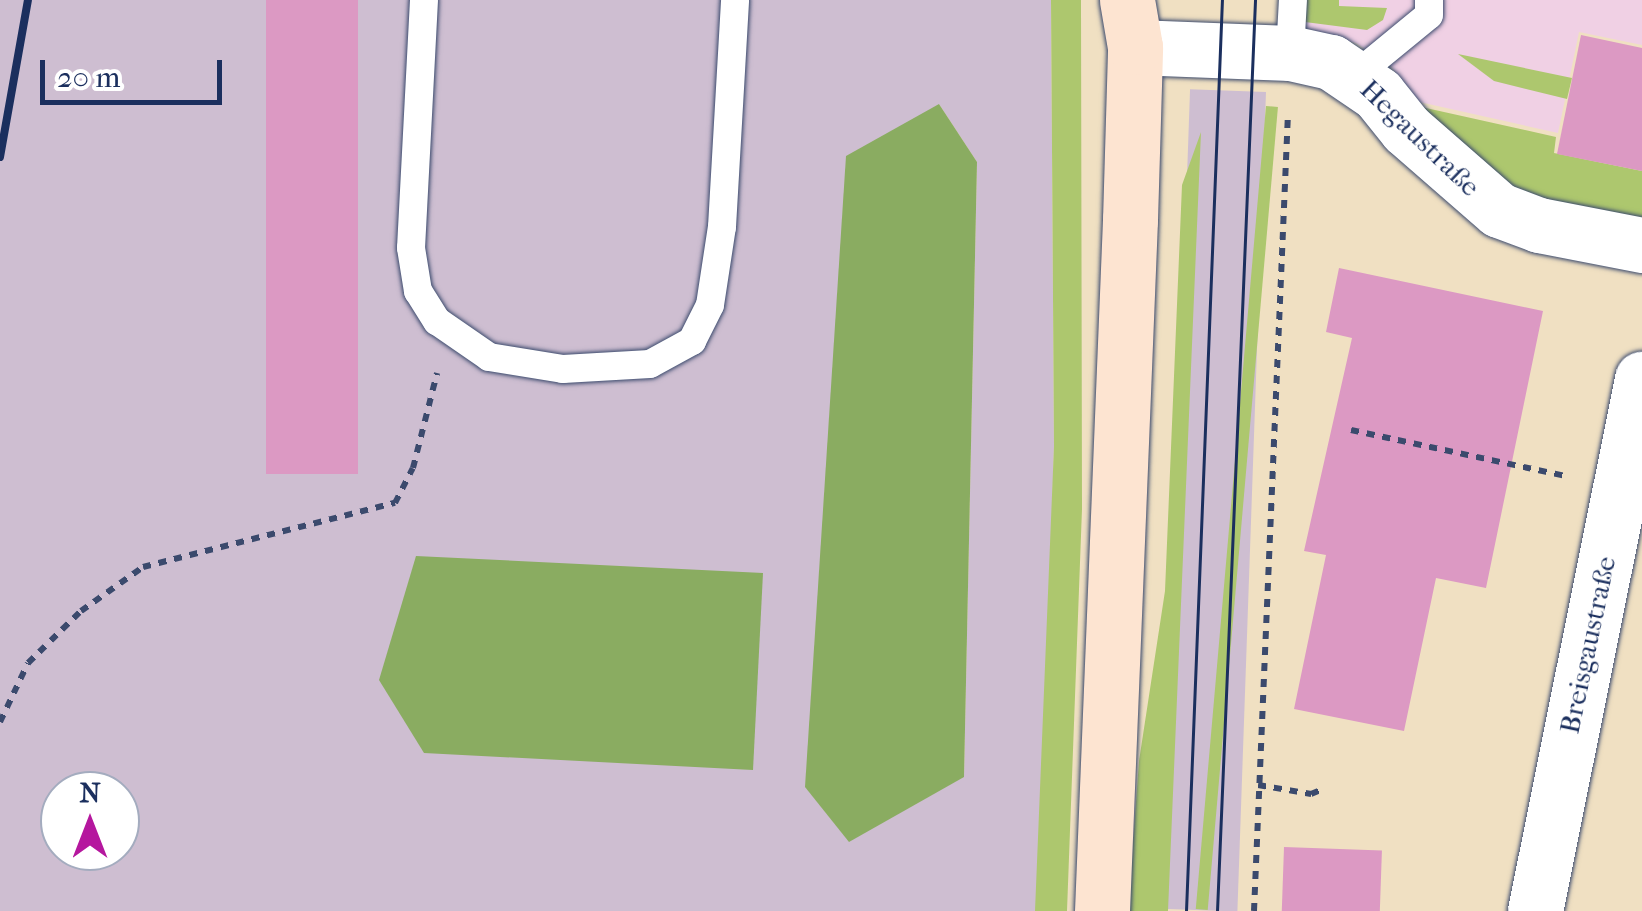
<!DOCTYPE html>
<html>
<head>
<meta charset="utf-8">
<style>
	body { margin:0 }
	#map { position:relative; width:1642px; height:911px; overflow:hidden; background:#f0e0c2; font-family:"IM FELL French Canon",serif }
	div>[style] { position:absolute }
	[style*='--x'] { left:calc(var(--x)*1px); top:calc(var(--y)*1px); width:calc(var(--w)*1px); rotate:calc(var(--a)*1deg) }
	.built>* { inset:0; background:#f0d0e4 }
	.industrial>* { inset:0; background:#cebed1; transform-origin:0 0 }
	.green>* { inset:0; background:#adc76e; transform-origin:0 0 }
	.forest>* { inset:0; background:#8aac61 }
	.building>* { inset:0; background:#dc99c3; transform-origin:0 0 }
	.path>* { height:6px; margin-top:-3px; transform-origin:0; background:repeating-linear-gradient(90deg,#3b4a6d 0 8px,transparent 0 16px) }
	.roads { filter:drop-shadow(0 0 2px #3b4a6d) drop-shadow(0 0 2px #3b4a6d) }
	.lane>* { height:28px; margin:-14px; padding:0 14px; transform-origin:14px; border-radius:14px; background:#fff }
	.street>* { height:55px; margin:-27.5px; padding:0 27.5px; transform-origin:27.5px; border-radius:27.5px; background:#fff }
	.secondary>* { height:55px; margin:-27.5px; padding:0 27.5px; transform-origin:27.5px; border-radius:27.5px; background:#fde4d1 }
	.tram>* { height:2.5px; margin:-1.25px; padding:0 1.25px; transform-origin:1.25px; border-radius:1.25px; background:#1b2f5e }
	.rail>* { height:8px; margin:-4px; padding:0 4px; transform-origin:4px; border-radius:4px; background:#1b2f5e }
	span { translate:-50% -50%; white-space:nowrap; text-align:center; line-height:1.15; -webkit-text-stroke:10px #fff; paint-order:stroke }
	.street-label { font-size:28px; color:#1b2f5e }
	.north { position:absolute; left:40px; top:771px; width:100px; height:100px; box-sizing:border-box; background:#fff; border:2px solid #a4acbf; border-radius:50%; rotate:0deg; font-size:28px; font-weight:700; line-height:40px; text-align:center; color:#1b2f5e }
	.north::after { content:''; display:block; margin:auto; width:35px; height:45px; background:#b5179e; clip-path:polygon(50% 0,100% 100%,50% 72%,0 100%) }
	.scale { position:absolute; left:40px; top:60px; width:182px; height:45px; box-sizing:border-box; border:5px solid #1b2f5e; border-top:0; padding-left:12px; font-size:30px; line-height:35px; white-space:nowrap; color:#1b2f5e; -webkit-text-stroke:8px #fff; paint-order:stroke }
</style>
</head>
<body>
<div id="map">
	<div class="built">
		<div style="clip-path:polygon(1304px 0,1642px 0,1642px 45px,1579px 32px,1558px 133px,1415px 101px,1391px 66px,1356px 43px,1302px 27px)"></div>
	</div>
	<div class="industrial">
		<div style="clip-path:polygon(evenodd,0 0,1051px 0,1054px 446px,1041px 911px,0 911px,0 0,939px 104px,977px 162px,964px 777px,939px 104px,0 0,60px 791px,120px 791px,120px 851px,60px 851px,60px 791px)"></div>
		<div style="left:1266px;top:92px;width:820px;height:76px;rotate:92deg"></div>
	</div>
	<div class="green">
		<div style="clip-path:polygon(1051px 0,1081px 0,1082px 509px,1067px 911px,1035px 911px,1054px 446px)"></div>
		<div style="clip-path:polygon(1306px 0,1339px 0,1339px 6px,1387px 8px,1383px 20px,1367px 30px,1305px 22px)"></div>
		<div style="clip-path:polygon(1458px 54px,1572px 78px,1567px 99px,1494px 81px)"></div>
		<div style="left:1266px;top:106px;width:12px;height:806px;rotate:5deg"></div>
		<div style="clip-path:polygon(1417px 106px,1556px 137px,1554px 153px,1642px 171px,1642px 223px,1538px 204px,1487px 178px)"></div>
		<div style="clip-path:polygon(1201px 132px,1168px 911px,1128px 911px,1139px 761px,1165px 591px,1182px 185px)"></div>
	</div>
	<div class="forest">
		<div style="clip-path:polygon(939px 104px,977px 162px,964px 777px,849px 842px,805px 787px,846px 156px)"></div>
		<div style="clip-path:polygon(416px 556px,763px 573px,753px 770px,424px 753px,379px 680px)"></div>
	</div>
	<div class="building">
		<div style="left:266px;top:0;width:92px;height:474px"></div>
		<div style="clip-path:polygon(1581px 35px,1642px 48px,1642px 171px,1557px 154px)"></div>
		<div style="clip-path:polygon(1339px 268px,1543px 311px,1486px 588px,1436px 578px,1404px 731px,1294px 709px,1326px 555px,1304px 551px,1352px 338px,1326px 332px)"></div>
		<div style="left:1284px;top:847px;width:98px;height:64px;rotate:2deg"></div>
	</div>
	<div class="path">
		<div style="--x:1351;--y:430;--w:219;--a:12.1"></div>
		<div style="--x:0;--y:722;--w:65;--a:-64.6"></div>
		<div style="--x:28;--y:663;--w:74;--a:-44.5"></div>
		<div style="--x:81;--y:611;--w:76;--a:-35.4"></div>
		<div style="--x:143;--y:567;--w:260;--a:-14.3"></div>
		<div style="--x:395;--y:503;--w:39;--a:-63"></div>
		<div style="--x:413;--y:468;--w:98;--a:-75.8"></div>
		<div style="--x:1258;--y:785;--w:54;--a:9.6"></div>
		<div style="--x:1311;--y:794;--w:13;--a:-23"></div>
		<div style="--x:1254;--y:911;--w:799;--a:-87.56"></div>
	</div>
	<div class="roads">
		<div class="lane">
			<div style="--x:424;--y:0;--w:248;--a:93"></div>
			<div style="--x:411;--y:248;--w:44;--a:80.8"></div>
			<div style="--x:418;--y:291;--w:36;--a:58"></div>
			<div style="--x:437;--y:321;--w:63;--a:34.7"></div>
			<div style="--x:489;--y:357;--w:75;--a:9.2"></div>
			<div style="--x:563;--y:369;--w:87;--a:-3.3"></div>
			<div style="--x:650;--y:364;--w:48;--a:-28.7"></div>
			<div style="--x:692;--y:341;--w:40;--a:-63.4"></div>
			<div style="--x:710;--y:305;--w:79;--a:-81.3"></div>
			<div style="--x:722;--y:227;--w:227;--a:-86.7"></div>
			<div style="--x:1290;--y:53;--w:53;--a:-86.8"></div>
			<div style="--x:1356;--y:75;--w:94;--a:-39.4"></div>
			<div style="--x:1429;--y:15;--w:15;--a:-90"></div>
		</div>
		<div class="street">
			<div style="--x:1135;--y:47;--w:155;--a:2.2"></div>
			<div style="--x:1290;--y:53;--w:42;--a:12.4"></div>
			<div style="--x:1331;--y:62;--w:57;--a:34.2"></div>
			<div style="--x:1378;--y:94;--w:45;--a:51.3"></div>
			<div style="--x:1406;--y:129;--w:123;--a:41.1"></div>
			<div style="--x:1499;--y:210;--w:43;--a:20.6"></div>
			<div style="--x:1539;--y:225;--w:105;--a:11"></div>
			<div style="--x:1535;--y:911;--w:543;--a:-78.63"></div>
		</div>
		<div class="secondary">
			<div style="--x:1102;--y:911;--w:692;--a:-87.68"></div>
			<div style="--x:1130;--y:220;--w:173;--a:-88.3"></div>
			<div style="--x:1135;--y:47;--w:48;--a:-99.7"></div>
		</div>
	</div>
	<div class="tram">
		<div style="--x:1186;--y:911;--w:912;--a:-87.74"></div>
		<div style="--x:1217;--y:911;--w:912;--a:-87.61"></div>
	</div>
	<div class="rail">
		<div style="--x:0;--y:157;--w:159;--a:-79.9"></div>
	</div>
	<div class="street-label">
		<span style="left:1420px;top:138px;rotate:44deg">Hegaustraße</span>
		<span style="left:1588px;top:645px;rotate:-78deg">Breisgaustraße</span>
	</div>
	<div class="north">N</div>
	<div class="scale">20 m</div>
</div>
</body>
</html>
